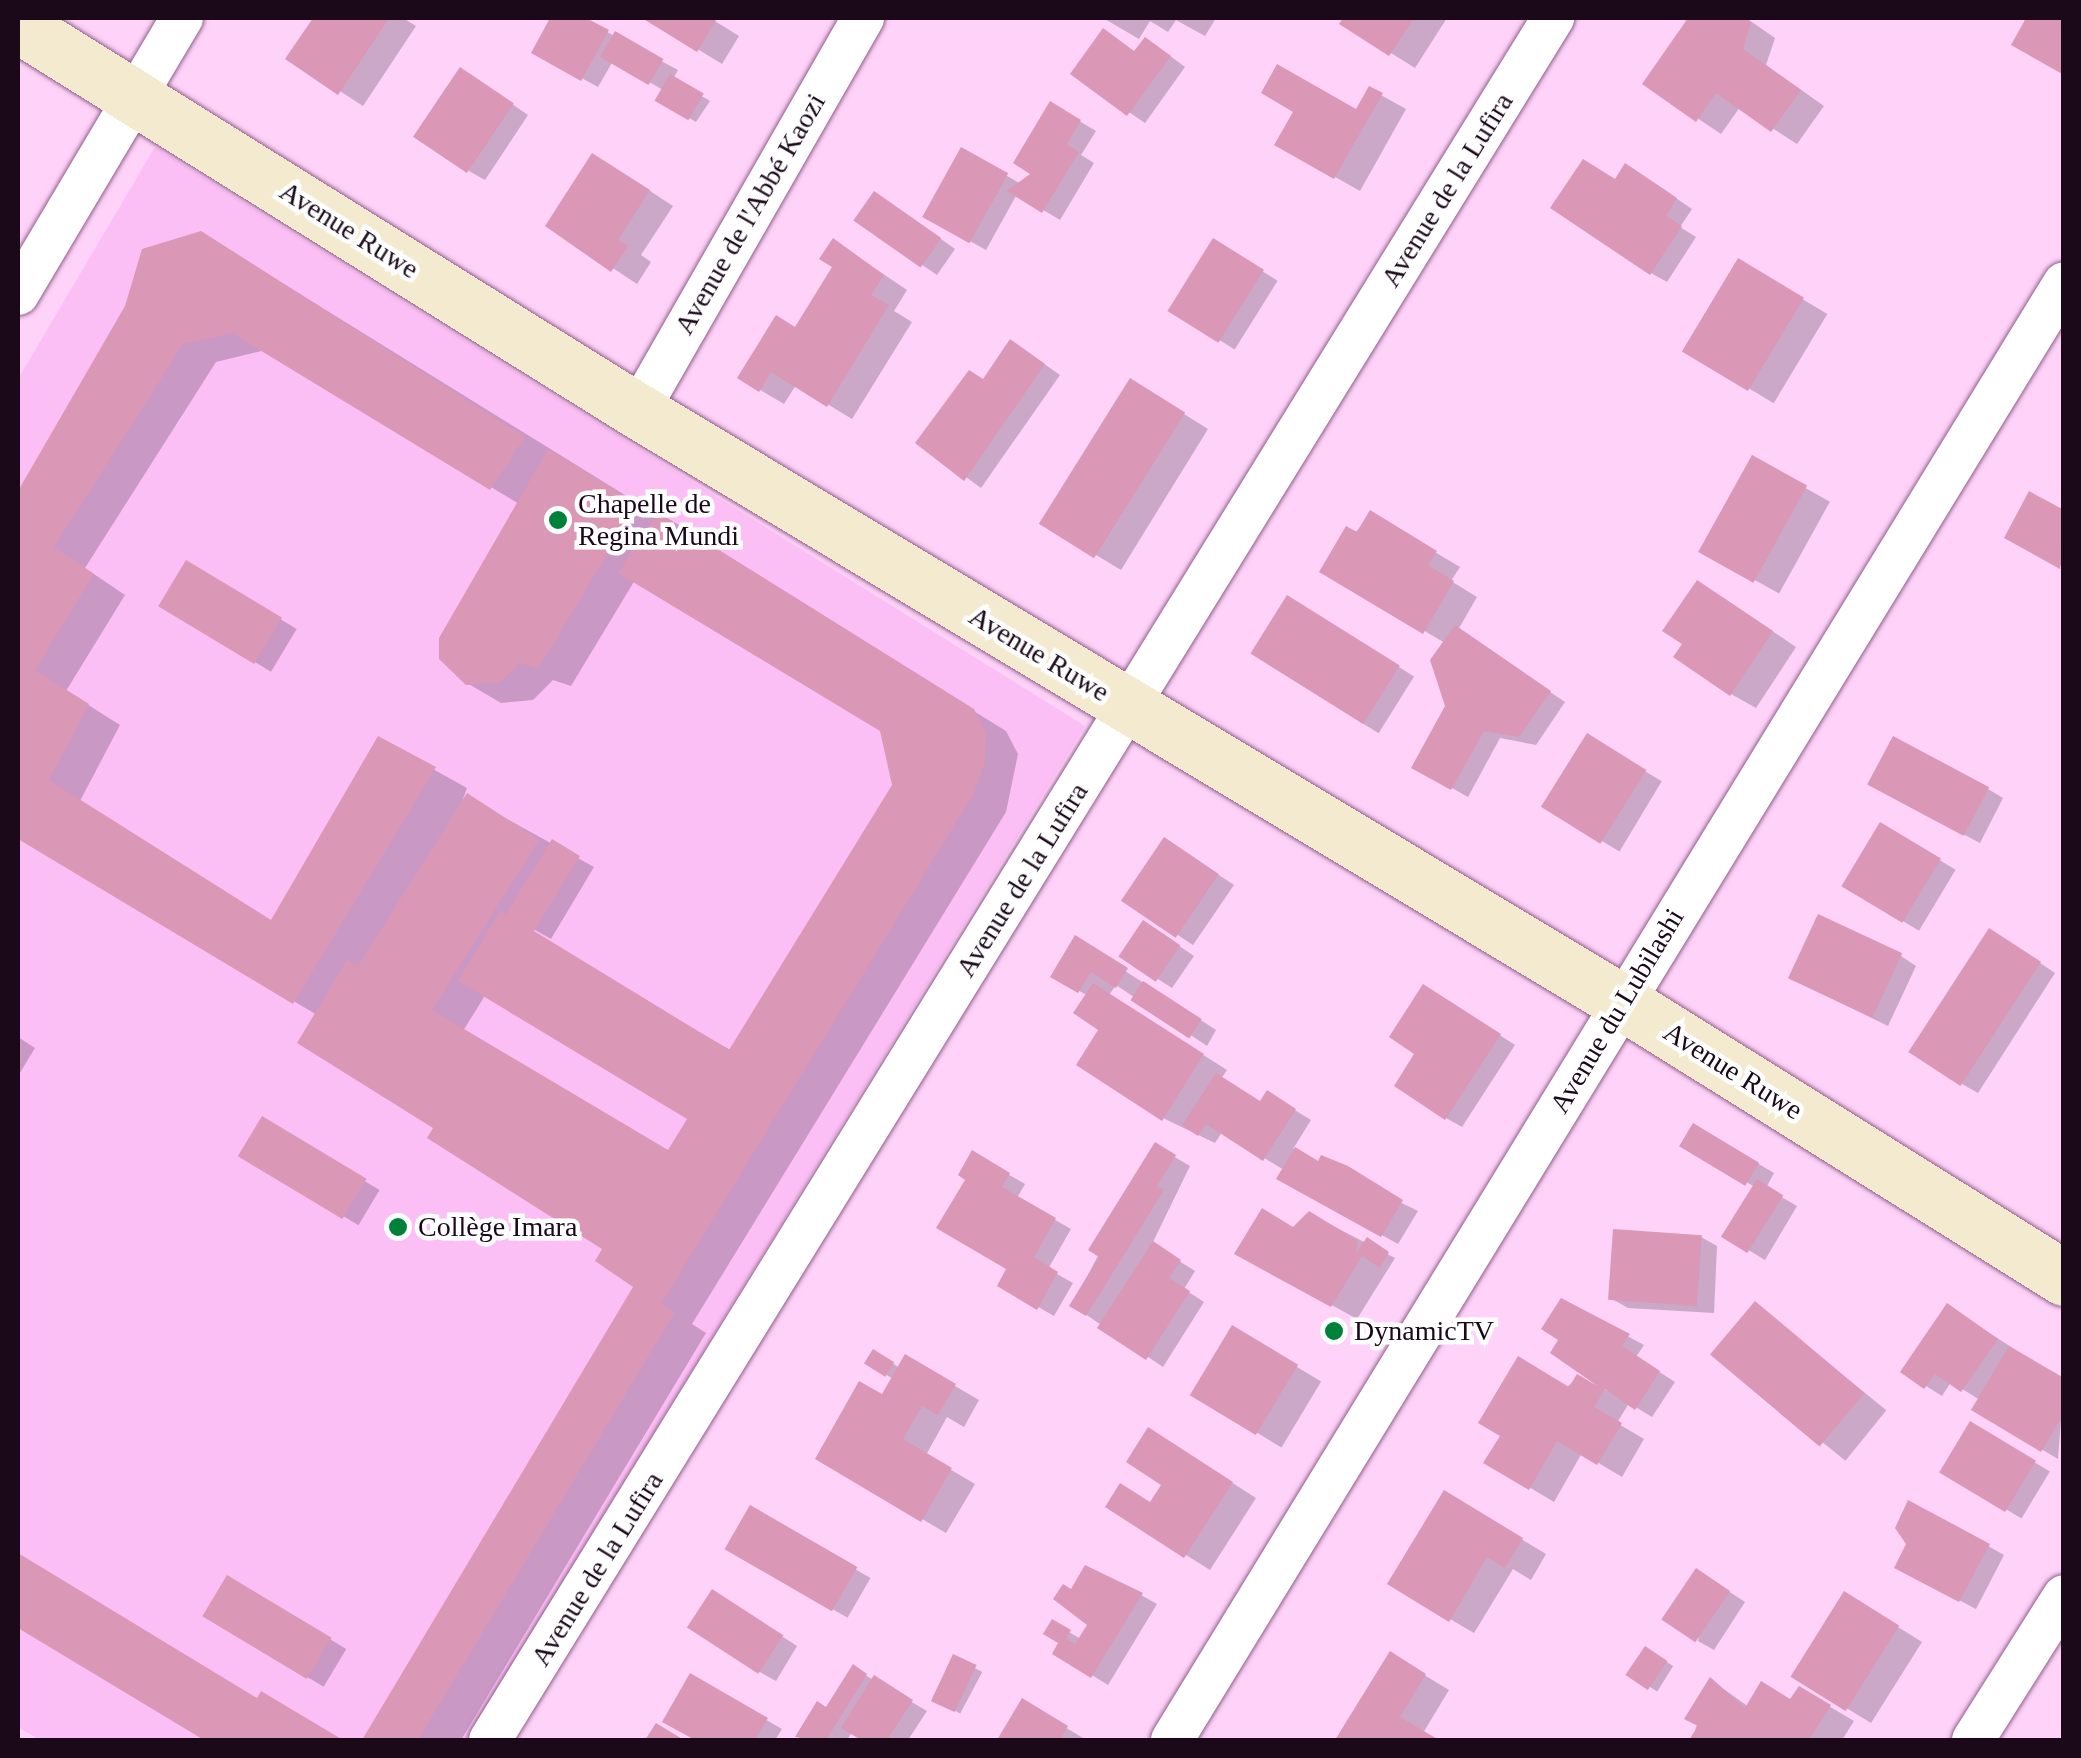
<!DOCTYPE html>
<html>
<head>
<meta charset="utf-8">
<style>
	body { margin:0 }
	#map { position:relative; width:2081px; height:1758px; overflow:hidden; background:#fed2f9; font-family:"Times New Roman",serif }
	div>[style] { position:absolute }
	[style*='--x'] { left:calc(var(--x)*1px); top:calc(var(--y)*1px); width:calc(var(--w)*1px); rotate:calc(var(--a)*1deg) }
	.built>* { inset:0; background:#fcbff5 }
	.shadow>* { inset:0; background:#0003; transform-origin:0 0 }
	.building>* { inset:0; background:#da97b6; transform-origin:0 0 }
	.roads { filter:drop-shadow(0 0 2px #8f5e8a) drop-shadow(0 0 2px #8f5e8a) }
	.street>* { height:42px; margin:-21px; padding:0 21px; transform-origin:21px; border-radius:21px; background:#fff }
	.secondary>* { height:55px; margin:-27.5px; padding:0 27.5px; transform-origin:27.5px; border-radius:27.5px; background:#f3ead0 }
	.dots>* { width:28px; height:28px; translate:-50% -50%; box-sizing:border-box; border:5px solid #fff; border-radius:50% }
	span { translate:-50% -50%; white-space:nowrap; text-align:center; line-height:1.15; -webkit-text-stroke:9px #fff; paint-order:stroke }
	.street-label { font-size:28px; color:#1b091a }
	.poi-label { font-size:28px; color:#1b091a }
	.left { translate:0 -50%; text-align:left }
	.frame { position:absolute; inset:0; border:20px solid #1b091a; pointer-events:none }
</style>
</head>
<body>
<div id="map">
	<div class="built">
		<div style="clip-path:polygon(155px 147px,1085px 726px,466px 1740px,40px 1740px,18px 1727px,18px 379px)"></div>
	</div>
	<div class="shadow">
		<div style="clip-path:polygon(316px 18px,403px 18px,416px 26px,363px 106px,289px 58px)"></div>
		<div style="clip-path:polygon(552px 18px,581px 18px,678px 70px,673px 79px,710px 101px,696px 122px,657px 99px,663px 90px,613px 61px,598px 87px,534px 52px)"></div>
		<div style="clip-path:polygon(647px 18px,710px 18px,739px 36px,722px 64px)"></div>
		<div style="clip-path:polygon(1103px 18px,1216px 18px,1205px 36px,1176px 20px,1168px 32px,1150px 21px,1139px 39px)"></div>
		<div style="clip-path:polygon(1346px 18px,1447px 18px,1415px 68px,1343px 23px)"></div>
		<div style="clip-path:polygon(1691px 18px,1746px 18px,1775px 38px,1766px 65px,1824px 106px,1797px 144px,1740px 107px,1721px 134px,1645px 83px)"></div>
		<div style="clip-path:polygon(1104px 31px,1136px 53px,1161px 49px,1185px 67px,1145px 123px,1073px 74px)"></div>
		<div style="clip-path:polygon(477px 80px,528px 115px,485px 180px,469px 171px)"></div>
		<div style="clip-path:polygon(1370px 89px,1406px 109px,1360px 191px,1277px 144px,1296px 111px,1357px 112px)"></div>
		<div style="clip-path:polygon(1051px 104px,1096px 131px,1081px 155px,1094px 163px,1060px 220px,1017px 194px,986px 250px,925px 216px,962px 150px,1021px 184px,1034px 174px)"></div>
		<div style="clip-path:polygon(618px 170px,673px 206px,641px 255px,651px 262px,637px 284px,548px 225px)"></div>
		<div style="clip-path:polygon(1642px 175px,1692px 209px,1680px 227px,1696px 237px,1667px 282px,1651px 273px,1616px 182px)"></div>
		<div style="clip-path:polygon(890px 203px,955px 249px,937px 275px,856px 220px)"></div>
		<div style="clip-path:polygon(834px 241px,907px 290px,894px 311px,912px 322px,852px 419px,796px 385px,784px 404px,740px 378px,796px 330px,836px 266px)"></div>
		<div style="left:1214px;top:241px;width:75px;height:81px;rotate:32deg"></div>
		<div style="clip-path:polygon(evenodd,234px 253px,1006px 731px,1018px 754px,1006px 812px,692px 1324px,706px 1333px,461px 1740px,364px 1740px,636px 1286px,606px 1248px,437px 1127px,317px 1015px,18px 836px,18px 496px,128px 307px,234px 253px,265px 350px,519px 504px,467px 683px,501px 703px,533px 700px,553px 680px,571px 686px,635px 580px,882px 729px,895px 785px,732px 1051px,525px 931px,528px 926px,551px 939px,594px 867px,500px 815px,459px 810px,467px 788px,379px 739px,272px 922px,80px 801px,120px 725px,66px 691px,125px 595px,85px 568px,216px 362px,265px 350px,234px 253px,486px 994px,690px 1118px,669px 1153px,463px 1031px,486px 994px)"></div>
		<div style="left:1739px;top:261px;width:103px;height:104px;rotate:31deg"></div>
		<div style="clip-path:polygon(1027px 352px,1060px 375px,981px 488px,918px 442px)"></div>
		<div style="clip-path:polygon(1155px 396px,1208px 429px,1121px 570px,1043px 523px)"></div>
		<div style="left:1753px;top:459px;width:88px;height:105px;rotate:29deg"></div>
		<div style="clip-path:polygon(2064px 513px,2064px 568px,2007px 537px)"></div>
		<div style="clip-path:polygon(1371px 514px,1460px 567px,1451px 581px,1477px 597px,1458px 630px,1565px 702px,1536px 745px,1500px 738px,1468px 797px,1415px 767px,1448px 706px,1445px 643px,1323px 571px)"></div>
		<div style="left:187px;top:563px;width:128px;height:50px;rotate:31deg"></div>
		<div style="clip-path:polygon(1722px 597px,1796px 647px,1756px 708px,1731px 694px)"></div>
		<div style="left:1303px;top:607px;width:131px;height:67px;rotate:32deg"></div>
		<div style="left:1588px;top:737px;width:86px;height:82px;rotate:31deg"></div>
		<div style="clip-path:polygon(1988px 789px,2003px 798px,1980px 843px,1887px 794px)"></div>
		<div style="left:1881px;top:825px;width:87px;height:71px;rotate:31deg"></div>
		<div style="clip-path:polygon(1180px 849px,1234px 885px,1193px 945px,1124px 900px)"></div>
		<div style="clip-path:polygon(1160px 933px,1194px 956px,1172px 988px,1122px 956px)"></div>
		<div style="clip-path:polygon(1076px 939px,1216px 1030px,1207px 1046px,1116px 985px,1109px 995px,1227px 1070px,1221px 1079px,1261px 1104px,1283px 1103px,1311px 1120px,1293px 1149px,1418px 1211px,1398px 1244px,1279px 1178px,1284px 1170px,1222px 1132px,1215px 1143px,1163px 1118px,1102px 1029px,1088px 996px,1054px 976px)"></div>
		<div style="clip-path:polygon(2006px 940px,2055px 973px,1978px 1093px,1962px 1084px)"></div>
		<div style="clip-path:polygon(1901px 956px,1916px 966px,1888px 1026px,1806px 986px)"></div>
		<div style="clip-path:polygon(1439px 996px,1515px 1045px,1462px 1127px,1446px 1118px,1417px 1053px)"></div>
		<div style="clip-path:polygon(18px 1037px,35px 1048px,18px 1076px)"></div>
		<div style="left:263px;top:1120px;width:136px;height:41px;rotate:31deg"></div>
		<div style="clip-path:polygon(1694px 1126px,1774px 1173px,1766px 1188px,1797px 1206px,1765px 1260px,1725px 1236px,1755px 1187px,1683px 1146px)"></div>
		<div style="clip-path:polygon(1156px 1146px,1190px 1166px,1152px 1244px,1195px 1271px,1184px 1289px,1204px 1302px,1163px 1367px,1072px 1305px)"></div>
		<div style="clip-path:polygon(973px 1154px,1025px 1184px,1017px 1198px,1071px 1229px,1048px 1269px,1073px 1283px,1054px 1316px,1000px 1285px,1010px 1268px,968px 1179px)"></div>
		<div style="clip-path:polygon(1310px 1214px,1395px 1258px,1357px 1319px,1238px 1253px,1294px 1229px)"></div>
		<div style="clip-path:polygon(1701px 1237px,1717px 1246px,1714px 1313px,1628px 1308px,1612px 1299px)"></div>
		<div style="clip-path:polygon(1562px 1301px,1644px 1345px,1636px 1357px,1675px 1382px,1652px 1417px,1629px 1403px,1617px 1423px,1644px 1439px,1622px 1477px,1582px 1453px,1554px 1502px,1487px 1462px,1578px 1377px,1617px 1395px,1561px 1340px)"></div>
		<div style="left:1755px;top:1304px;width:169px;height:65px;rotate:39deg"></div>
		<div style="clip-path:polygon(1963px 1316px,2064px 1381px,2058px 1459px,1974px 1409px,1980px 1400px,1951px 1382px,1942px 1396px,1926px 1386px)"></div>
		<div style="left:1232px;top:1328px;width:104px;height:77px;rotate:31deg"></div>
		<div style="clip-path:polygon(874px 1352px,900px 1368px,905px 1357px,979px 1400px,964px 1427px,947px 1417px,926px 1455px,975px 1484px,946px 1533px,818px 1458px,883px 1397px,893px 1379px,867px 1363px)"></div>
		<div style="left:1971px;top:1424px;width:92px;height:55px;rotate:31deg"></div>
		<div style="clip-path:polygon(1173px 1445px,1256px 1498px,1210px 1570px,1108px 1506px,1152px 1504px,1165px 1484px)"></div>
		<div style="clip-path:polygon(1445px 1493px,1546px 1554px,1531px 1580px,1513px 1569px,1474px 1633px,1450px 1619px)"></div>
		<div style="left:751px;top:1509px;width:138px;height:46px;rotate:30deg"></div>
		<div style="clip-path:polygon(1988px 1546px,2004px 1555px,1976px 1609px,1913px 1576px)"></div>
		<div style="clip-path:polygon(18px 1555px,258px 1701px,262px 1695px,339px 1740px,209px 1740px,18px 1625px)"></div>
		<div style="left:228px;top:1578px;width:138px;height:44px;rotate:31deg"></div>
		<div style="clip-path:polygon(1713px 1581px,1745px 1602px,1714px 1650px,1698px 1641px)"></div>
		<div style="clip-path:polygon(1072px 1592px,1141px 1595px,1157px 1604px,1108px 1685px,1056px 1653px,1062px 1643px,1053px 1623px,1081px 1639px,1090px 1625px)"></div>
		<div style="clip-path:polygon(729px 1602px,797px 1646px,776px 1681px,760px 1672px)"></div>
		<div style="clip-path:polygon(1869px 1609px,1922px 1642px,1871px 1723px,1794px 1676px)"></div>
		<div style="left:1646px;top:1649px;width:32px;height:30px;rotate:32deg"></div>
		<div style="clip-path:polygon(1391px 1655px,1449px 1690px,1423px 1733px,1436px 1740px,1338px 1740px)"></div>
		<div style="left:954px;top:1657px;width:32px;height:47px;rotate:28deg"></div>
		<div style="clip-path:polygon(853px 1668px,927px 1711px,908px 1740px,866px 1740px,852px 1732px,847px 1740px,797px 1740px,818px 1704px,827px 1710px)"></div>
		<div style="clip-path:polygon(691px 1677px,782px 1729px,775px 1740px,700px 1740px,666px 1721px)"></div>
		<div style="clip-path:polygon(1711px 1680px,1749px 1707px,1791px 1702px,1800px 1689px,1854px 1721px,1842px 1740px,1692px 1740px)"></div>
		<div style="clip-path:polygon(1023px 1702px,1083px 1738px,1081px 1740px,999px 1740px)"></div>
	</div>
	<div class="building">
		<div style="clip-path:polygon(313px 18px,389px 18px,338px 95px,285px 59px)"></div>
		<div style="clip-path:polygon(550px 18px,586px 18px,609px 30px,581px 81px,531px 53px)"></div>
		<div style="clip-path:polygon(642px 18px,712px 18px,716px 20px,697px 52px)"></div>
		<div style="clip-path:polygon(1343px 18px,1414px 18px,1389px 56px,1339px 24px)"></div>
		<div style="clip-path:polygon(1688px 18px,1745px 18px,1751px 22px,1743px 49px,1801px 90px,1771px 132px,1716px 93px,1696px 122px,1642px 84px)"></div>
		<div style="clip-path:polygon(2026px 18px,2064px 18px,2064px 75px,2011px 45px)"></div>
		<div style="clip-path:polygon(1103px 28px,1134px 51px,1145px 37px,1171px 56px,1127px 116px,1070px 74px)"></div>
		<div style="left:615px;top:31px;width:56px;height:30px;rotate:30deg"></div>
		<div style="clip-path:polygon(1277px 64px,1356px 109px,1369px 86px,1383px 93px,1334px 179px,1274px 145px,1293px 112px,1261px 93px)"></div>
		<div style="left:460px;top:67px;width:65px;height:84px;rotate:34deg"></div>
		<div style="left:670px;top:74px;width:39px;height:31px;rotate:30deg"></div>
		<div style="clip-path:polygon(1050px 101px,1081px 120px,1067px 144px,1079px 152px,1042px 213px,1007px 191px,1030px 174px,1013px 163px)"></div>
		<div style="left:961px;top:147px;width:54px;height:80px;rotate:29deg"></div>
		<div style="clip-path:polygon(592px 153px,650px 190px,618px 240px,628px 246px,611px 272px,545px 226px)"></div>
		<div style="clip-path:polygon(1583px 159px,1615px 179px,1625px 163px,1677px 198px,1666px 216px,1682px 226px,1650px 275px,1550px 208px)"></div>
		<div style="left:874px;top:191px;width:82px;height:36px;rotate:35deg"></div>
		<div style="clip-path:polygon(201px 231px,525px 437px,490px 490px,232px 333px,183px 344px,54px 547px,94px 574px,35px 670px,89px 704px,49px 780px,271px 920px,378px 736px,436px 767px,293px 1004px,18px 839px,18px 491px,125px 306px,142px 249px)"></div>
		<div style="clip-path:polygon(833px 238px,884px 275px,871px 295px,889px 305px,827px 407px,771px 372px,759px 392px,737px 378px,776px 315px,795px 327px,832px 267px,819px 259px)"></div>
		<div style="left:1213px;top:238px;width:60px;height:86px;rotate:32deg"></div>
		<div style="left:1738px;top:258px;width:77px;height:109px;rotate:31deg"></div>
		<div style="clip-path:polygon(1010px 339px,1045px 364px,964px 481px,915px 443px,969px 370px,983px 379px)"></div>
		<div style="left:1130px;top:378px;width:65px;height:172px;rotate:32deg"></div>
		<div style="clip-path:polygon(548px 449px,638px 503px,538px 669px,520px 663px,500px 682px,466px 685px,439px 659px,439px 638px)"></div>
		<div style="left:1752px;top:455px;width:63px;height:111px;rotate:29deg"></div>
		<div style="clip-path:polygon(2029px 491px,2064px 510px,2060px 569px,2004px 538px)"></div>
		<div style="clip-path:polygon(1370px 510px,1437px 551px,1428px 565px,1454px 581px,1423px 634px,1319px 572px,1346px 526px,1357px 532px)"></div>
		<div style="clip-path:polygon(658px 512px,974px 709px,986px 733px,985px 762px,974px 793px,661px 1304px,675px 1312px,418px 1740px,362px 1740px,633px 1287px,595px 1261px,602px 1249px,427px 1138px,433px 1128px,297px 1043px,347px 960px,358px 966px,467px 793px,539px 840px,432px 1010px,668px 1150px,687px 1119px,458px 981px,500px 911px,506px 914px,552px 839px,580px 856px,534px 931px,729px 1050px,892px 785px,880px 731px,618px 573px)"></div>
		<div style="left:186px;top:560px;width:112px;height:54px;rotate:31deg"></div>
		<div style="clip-path:polygon(1697px 580px,1773px 631px,1730px 696px,1673px 657px,1682px 644px,1662px 631px)"></div>
		<div style="left:1287px;top:595px;width:133px;height:69px;rotate:32deg"></div>
		<div style="clip-path:polygon(1455px 625px,1551px 691px,1519px 737px,1484px 731px,1451px 790px,1411px 768px,1445px 706px,1430px 660px)"></div>
		<div style="left:1587px;top:733px;width:70px;height:87px;rotate:32deg"></div>
		<div style="left:1893px;top:736px;width:109px;height:55px;rotate:28deg"></div>
		<div style="left:1880px;top:822px;width:71px;height:75px;rotate:31deg"></div>
		<div style="left:1164px;top:837px;width:66px;height:77px;rotate:34deg"></div>
		<div style="left:1818px;top:914px;width:93px;height:71px;rotate:25deg"></div>
		<div style="left:1143px;top:920px;width:45px;height:44px;rotate:34deg"></div>
		<div style="left:1989px;top:928px;width:62px;height:148px;rotate:33deg"></div>
		<div style="clip-path:polygon(1075px 935px,1128px 968px,1116px 988px,1091px 972px,1078px 993px,1050px 977px)"></div>
		<div style="left:1143px;top:981px;width:70px;height:23px;rotate:33deg"></div>
		<div style="clip-path:polygon(1093px 983px,1204px 1054px,1162px 1121px,1076px 1065px,1098px 1030px,1073px 1013px)"></div>
		<div style="clip-path:polygon(1423px 984px,1501px 1034px,1445px 1120px,1394px 1086px,1414px 1054px,1389px 1037px)"></div>
		<div style="clip-path:polygon(1216px 1073px,1260px 1101px,1267px 1090px,1296px 1109px,1263px 1161px,1206px 1124px,1198px 1136px,1182px 1125px)"></div>
		<div style="left:262px;top:1116px;width:122px;height:47px;rotate:31deg"></div>
		<div style="left:1693px;top:1123px;width:77px;height:27px;rotate:31deg"></div>
		<div style="clip-path:polygon(1155px 1142px,1176px 1155px,1157px 1186px,1164px 1190px,1086px 1316px,1069px 1306px,1099px 1257px,1088px 1250px)"></div>
		<div style="clip-path:polygon(1295px 1147px,1318px 1161px,1321px 1155px,1348px 1166px,1403px 1200px,1381px 1237px,1276px 1179px)"></div>
		<div style="clip-path:polygon(972px 1150px,1010px 1173px,1002px 1187px,1056px 1218px,1034px 1257px,1058px 1272px,1037px 1310px,997px 1286px,1006px 1269px,936px 1228px,965px 1180px,958px 1175px)"></div>
		<div style="left:1757px;top:1179px;width:31px;height:68px;rotate:32deg"></div>
		<div style="clip-path:polygon(1262px 1208px,1293px 1227px,1309px 1211px,1358px 1241px,1356px 1253px,1367px 1237px,1389px 1252px,1380px 1268px,1362px 1256px,1331px 1307px,1234px 1254px)"></div>
		<div style="left:1613px;top:1229px;width:89px;height:71px;rotate:4deg"></div>
		<div style="clip-path:polygon(1153px 1241px,1181px 1260px,1169px 1278px,1190px 1291px,1146px 1360px,1097px 1328px)"></div>
		<div style="clip-path:polygon(1561px 1298px,1630px 1334px,1622px 1346px,1660px 1371px,1635px 1410px,1605px 1389px,1594px 1407px,1622px 1423px,1597px 1465px,1557px 1441px,1529px 1490px,1483px 1463px,1500px 1436px,1478px 1423px,1518px 1356px,1569px 1387px,1577px 1374px,1599px 1387px,1550px 1353px,1558px 1340px,1541px 1329px)"></div>
		<div style="left:1755px;top:1301px;width:143px;height:70px;rotate:40deg"></div>
		<div style="clip-path:polygon(1947px 1303px,1998px 1339px,1961px 1392px,1935px 1374px,1924px 1389px,1900px 1372px)"></div>
		<div style="left:1232px;top:1325px;width:77px;height:82px;rotate:31deg"></div>
		<div style="clip-path:polygon(2009px 1346px,2064px 1378px,2064px 1413px,2041px 1452px,1971px 1410px)"></div>
		<div style="left:873px;top:1349px;width:25px;height:17px;rotate:32deg"></div>
		<div style="clip-path:polygon(905px 1354px,956px 1384px,938px 1415px,922px 1406px,903px 1439px,952px 1468px,921px 1522px,815px 1459px,859px 1381px,882px 1394px)"></div>
		<div style="left:1970px;top:1421px;width:77px;height:60px;rotate:31deg"></div>
		<div style="clip-path:polygon(1148px 1427px,1233px 1482px,1184px 1558px,1105px 1507px,1120px 1483px,1150px 1502px,1161px 1485px,1126px 1462px)"></div>
		<div style="clip-path:polygon(1444px 1490px,1523px 1538px,1505px 1568px,1487px 1557px,1449px 1622px,1387px 1584px)"></div>
		<div style="clip-path:polygon(1908px 1500px,1990px 1544px,1959px 1602px,1894px 1568px,1906px 1544px,1895px 1528px)"></div>
		<div style="left:750px;top:1505px;width:124px;height:51px;rotate:30deg"></div>
		<div style="clip-path:polygon(18px 1553px,257px 1698px,261px 1691px,343px 1740px,204px 1740px,18px 1628px)"></div>
		<div style="clip-path:polygon(1085px 1565px,1143px 1593px,1091px 1678px,1052px 1654px,1058px 1643px,1043px 1634px,1052px 1619px,1071px 1630px,1066px 1639px,1075px 1644px,1087px 1625px,1053px 1599px,1063px 1584px,1071px 1589px)"></div>
		<div style="left:1696px;top:1568px;width:41px;height:62px;rotate:34deg"></div>
		<div style="left:227px;top:1575px;width:122px;height:48px;rotate:31deg"></div>
		<div style="left:712px;top:1589px;width:85px;height:46px;rotate:33deg"></div>
		<div style="left:1844px;top:1591px;width:65px;height:101px;rotate:32deg"></div>
		<div style="left:1645px;top:1646px;width:27px;height:35px;rotate:34deg"></div>
		<div style="clip-path:polygon(1390px 1651px,1426px 1674px,1400px 1717px,1439px 1740px,1335px 1740px)"></div>
		<div style="left:953px;top:1654px;width:26px;height:52px;rotate:25deg"></div>
		<div style="clip-path:polygon(853px 1664px,867px 1674px,826px 1740px,795px 1737px,817px 1701px,826px 1707px)"></div>
		<div style="clip-path:polygon(690px 1673px,768px 1718px,755px 1740px,695px 1740px,662px 1722px)"></div>
		<div style="clip-path:polygon(874px 1675px,913px 1700px,887px 1740px,861px 1740px,841px 1728px)"></div>
		<div style="clip-path:polygon(1710px 1677px,1745px 1708px,1761px 1681px,1790px 1699px,1799px 1686px,1831px 1705px,1809px 1740px,1689px 1740px,1698px 1726px,1684px 1719px)"></div>
		<div style="clip-path:polygon(1022px 1698px,1068px 1726px,1060px 1740px,997px 1740px)"></div>
		<div style="clip-path:polygon(656px 1723px,684px 1740px,645px 1740px)"></div>
	</div>
	<div class="roads">
		<div class="street">
			<div style="--x:18;--y:294;--w:321;--a:-59.3"></div>
			<div style="--x:638;--y:411;--w:453;--a:-60.2"></div>
			<div style="--x:490;--y:1740;--w:2024;--a:-58.31"></div>
			<div style="--x:1172;--y:1740;--w:1708;--a:-58.52"></div>
			<div style="--x:1973;--y:1740;--w:170;--a:-57.7"></div>
		</div>
		<div class="secondary">
			<div style="--x:18;--y:25;--w:730;--a:31.91"></div>
			<div style="--x:638;--y:411;--w:1148;--a:30.99"></div>
			<div style="--x:1622;--y:1002;--w:521;--a:31.98"></div>
		</div>
	</div>
	<div class="dots">
		<div style="left:558px;top:520px;background:#00813a"></div>
		<div style="left:398px;top:1227px;background:#00813a"></div>
		<div style="left:1334px;top:1331px;background:#00813a"></div>
	</div>
	<div class="street-label">
		<span style="left:1447px;top:190px;rotate:-58deg">Avenue de la Lufira</span>
		<span style="left:750px;top:214px;rotate:-60deg">Avenue de l'Abbé Kaozi</span>
		<span style="left:349px;top:230px;rotate:32deg">Avenue Ruwe</span>
		<span style="left:1039px;top:654px;rotate:31deg">Avenue Ruwe</span>
		<span style="left:1022px;top:880px;rotate:-58deg">Avenue de la Lufira</span>
		<span style="left:1617px;top:1011px;rotate:-59deg">Avenue du Lubilashi</span>
		<span style="left:1733px;top:1071px;rotate:32deg">Avenue Ruwe</span>
		<span style="left:597px;top:1569px;rotate:-58deg">Avenue de la Lufira</span>
	</div>
	<div class="poi-label">
		<span class="left" style="left:578px;top:520px">Chapelle de<br>Regina Mundi</span>
		<span class="left" style="left:418px;top:1227px">Collège Imara</span>
		<span class="left" style="left:1354px;top:1331px">DynamicTV</span>
	</div>
	<div class="frame"></div>
</div>
</body>
</html>
